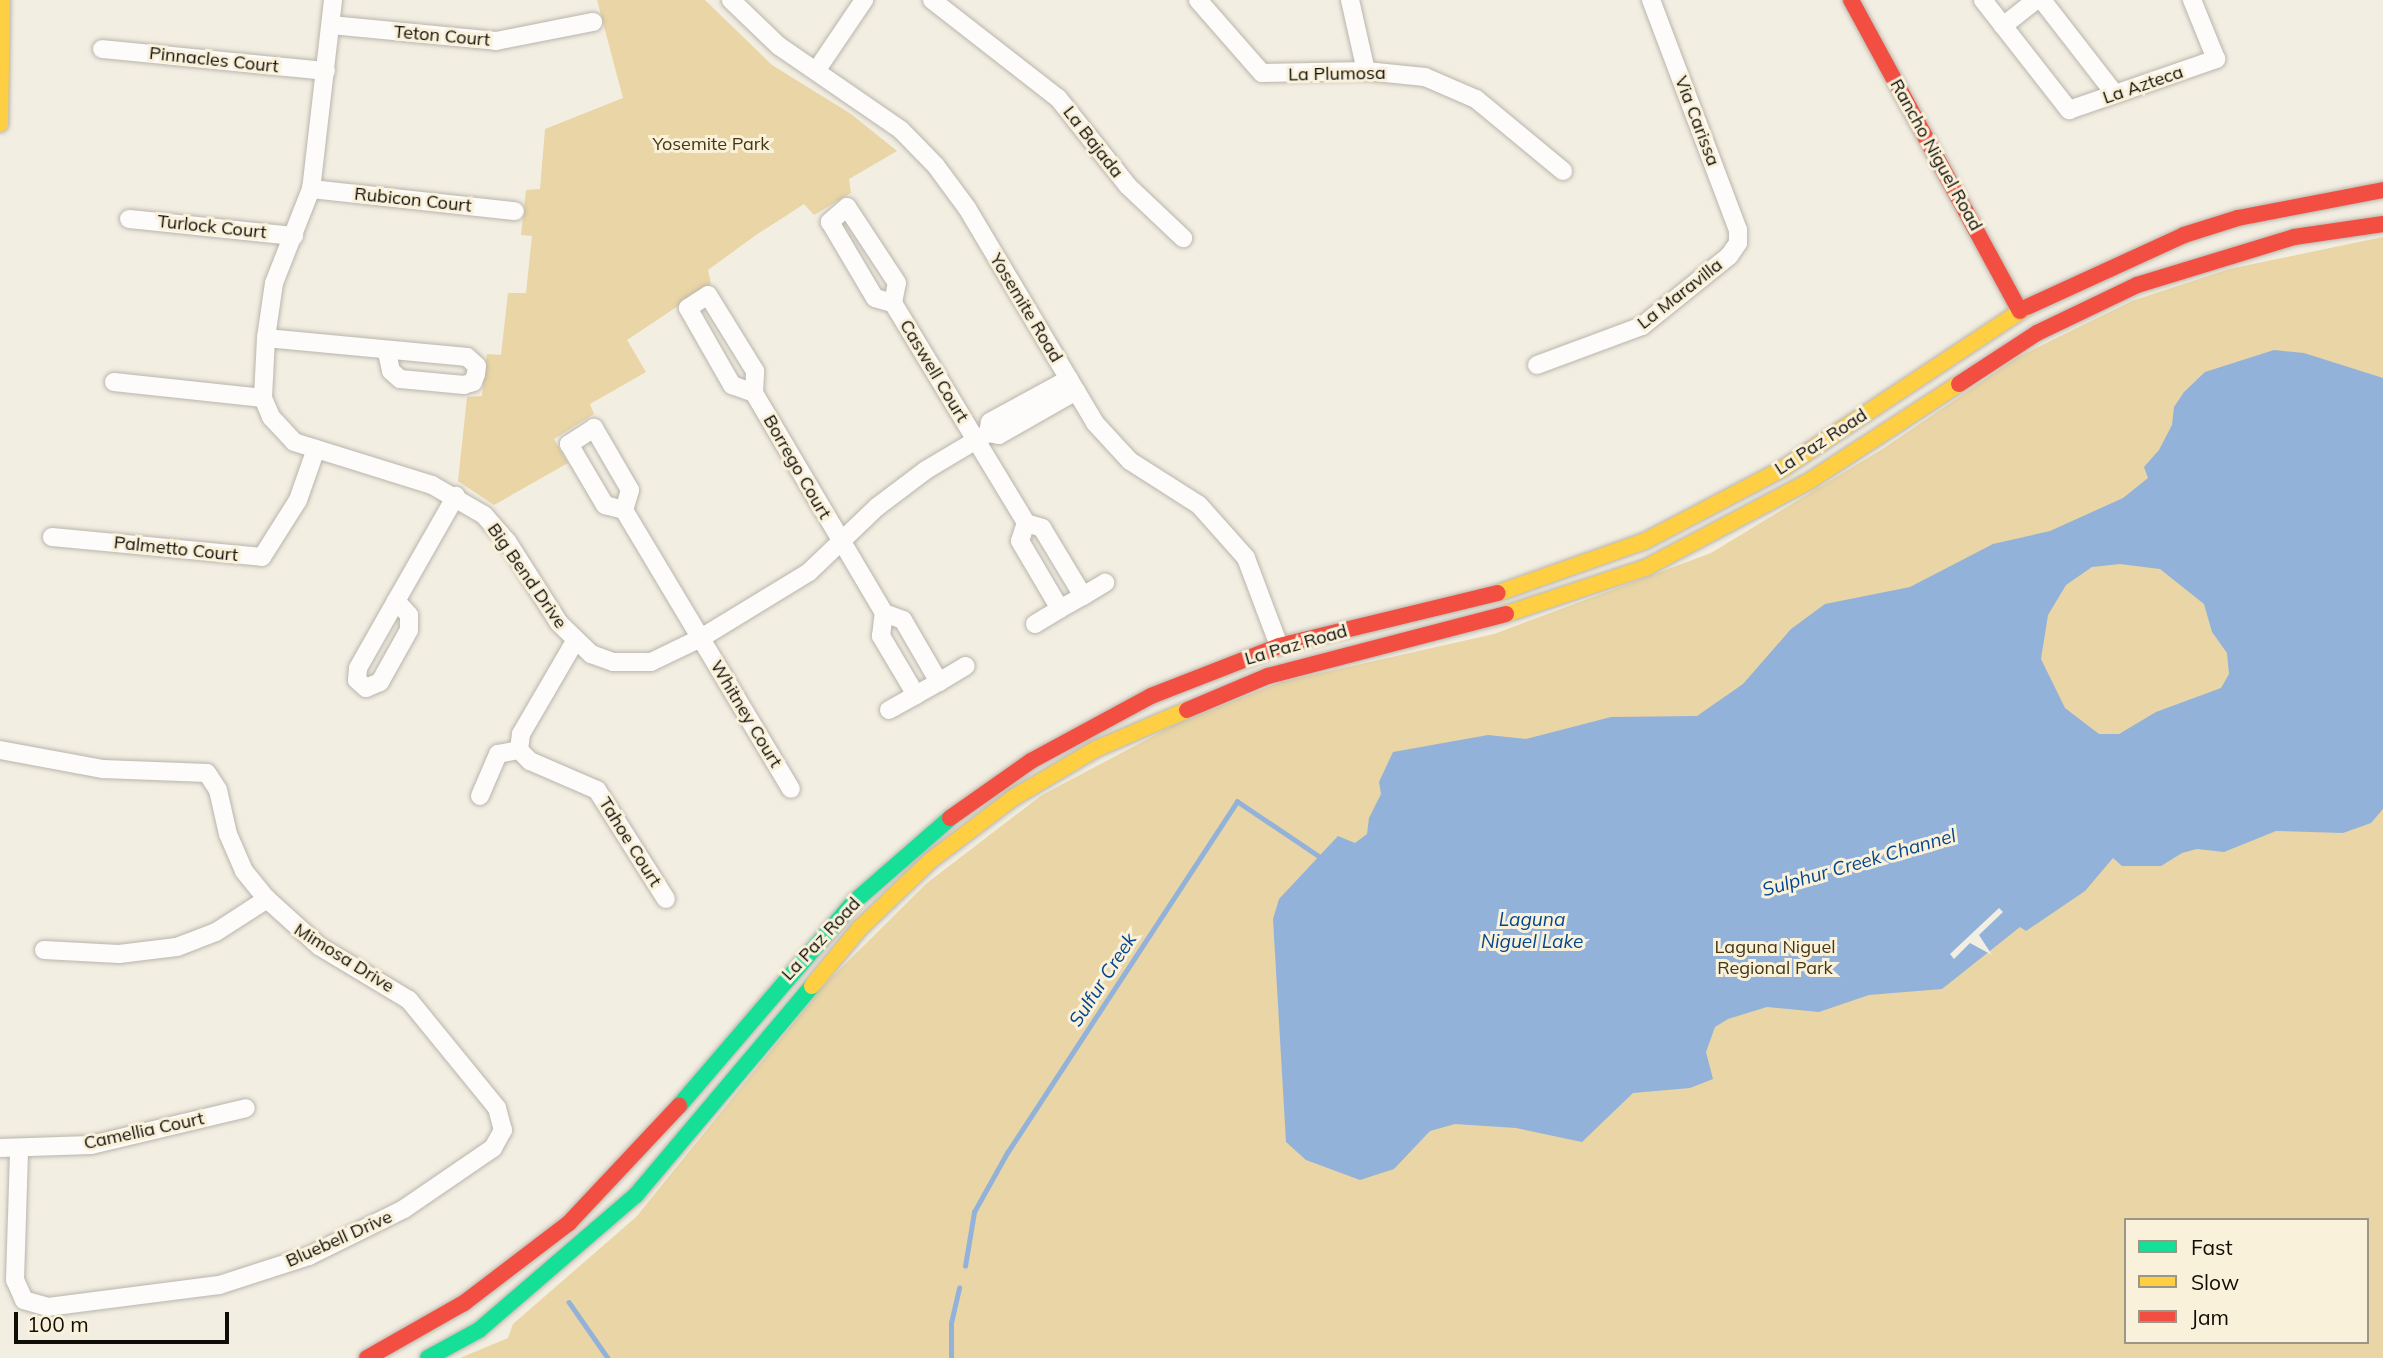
<!DOCTYPE html>
<html>
<head>
<meta charset="utf-8">
<style>
	body { margin:0 }
	#map { position:relative; width:2383px; height:1358px; overflow:hidden; background:#f3eee2; font-family:Mulish,sans-serif }
	div>[style] { position:absolute }
	[style*='--x'] { left:calc(var(--x)*1px); top:calc(var(--y)*1px); width:calc(var(--w)*1px); rotate:calc(var(--a)*1deg) }
	.green>* { inset:0; background:#e9d5a5 }
	.water>* { inset:0; background:#92b2da }
	.pier>* { inset:0; background:#f3eee2 }
	.stream>* { height:4.5px; margin:-2.25px; padding:0 2.25px; transform-origin:2.25px; border-radius:2.25px; background:#92b2da }
	.roads { filter:drop-shadow(0 0 2px #b9b5ac) drop-shadow(0 0 2px #b9b5ac) }
	.street>* { height:18px; margin:-9px; padding:0 9px; transform-origin:9px; border-radius:9px; background:#fdfcfb }
	.fast>* { height:16px; margin:-8px; padding:0 8px; transform-origin:8px; border-radius:8px; background:#16e098 }
	.slow>* { height:16px; margin:-8px; padding:0 8px; transform-origin:8px; border-radius:8px; background:#ffcf43 }
	.jam>* { height:16px; margin:-8px; padding:0 8px; transform-origin:8px; border-radius:8px; background:#f24e42 }
	span { translate:-50% -50%; white-space:nowrap; text-align:center; line-height:1.15; -webkit-text-stroke:6px #faf1db; paint-order:stroke }
	.street-label { font-size:18px; color:#100d06 }
	.park-label { font-size:18px; color:#443613 }
	.water-label { font-size:19px; color:#02468f; font-style:italic }
	.legend { position:absolute; left:2124px; top:1218px; width:245px; height:126px; box-sizing:border-box; background:#faf1db; border:2px solid #9c9686; margin:0; padding:9px 12px; list-style:none; font-size:21px; color:#100d06 }
	.legend li { display:flex; align-items:center; gap:14px; height:35px }
	.legend b { width:35px; border:2px solid #9c9686 }
	.scale { position:absolute; left:14px; top:1312px; width:215px; height:32px; box-sizing:border-box; border:4px solid #100d06; border-top:0; padding-left:9px; font-size:21px; line-height:24px; white-space:nowrap; color:#100d06; -webkit-text-stroke:5px #faf1db; paint-order:stroke }
</style>
</head>
<body>
<div id="map">
	<div class="green">
		<div style="clip-path:polygon(597px 0,705px 0,772px 65px,851px 114px,897px 151px,849px 179px,851px 193px,814px 215px,804px 204px,756px 235px,708px 270px,711px 284px,627px 340px,646px 372px,590px 404px,594px 414px,554px 439px,568px 463px,494px 505px,458px 481px,467px 397px,482px 396px,487px 354px,501px 355px,508px 293px,526px 293px,532px 236px,521px 235px,526px 190px,540px 189px,545px 129px,623px 98px)"></div>
		<div style="clip-path:polygon(evenodd,2383px 237px,2383px 1358px,460px 1358px,508px 1338px,513px 1324px,636px 1217px,826px 983px,927px 883px,1042px 795px,1176px 724px,1281px 682px,1494px 634px,1711px 553px,1884px 448px,2018px 357px,2132px 301px,2229px 269px,2383px 237px,2126px 1220px,2367px 1220px,2367px 1342px,2126px 1342px,2126px 1220px)"></div>
	</div>
	<div class="water">
		<div style="clip-path:polygon(evenodd,2274px 350px,2304px 353px,2383px 378px,2383px 809px,2371px 823px,2343px 833px,2276px 831px,2224px 852px,2197px 849px,2182px 853px,2161px 866px,2122px 866px,2113px 858px,2085px 891px,2026px 931px,2020px 927px,1942px 989px,1869px 995px,1819px 1012px,1767px 1007px,1728px 1019px,1715px 1027px,1706px 1052px,1713px 1079px,1690px 1088px,1633px 1093px,1582px 1142px,1516px 1128px,1455px 1124px,1430px 1131px,1394px 1169px,1360px 1180px,1306px 1160px,1286px 1142px,1273px 919px,1279px 899px,1338px 836px,1355px 843px,1367px 834px,1369px 818px,1381px 794px,1379px 782px,1393px 752px,1488px 735px,1526px 739px,1611px 717px,1697px 716px,1743px 684px,1791px 629px,1825px 604px,1910px 587px,1993px 544px,2050px 531px,2123px 498px,2148px 478px,2144px 467px,2159px 450px,2172px 425px,2174px 407px,2184px 392px,2205px 372px,2274px 350px,2120px 564px,2160px 569px,2204px 604px,2212px 632px,2227px 653px,2229px 674px,2221px 688px,2156px 712px,2119px 734px,2099px 734px,2065px 708px,2041px 659px,2048px 615px,2066px 585px,2092px 567px,2120px 564px)"></div>
	</div>
	<div class="pier">
		<div style="clip-path:polygon(1999px 908px,2003px 912px,1979px 935px,1992px 955px,1970px 943px,1954px 959px,1950px 954px)"></div>
	</div>
	<div class="stream">
		<div style="--x:965;--y:1266;--w:55;--a:-80.5"></div>
		<div style="--x:974;--y:1212;--w:68;--a:-60.8"></div>
		<div style="--x:1007;--y:1153;--w:420;--a:-56.8"></div>
		<div style="--x:1237;--y:801;--w:99;--a:33.9"></div>
		<div style="--x:569;--y:1302;--w:68;--a:55.1"></div>
		<div style="--x:951;--y:1358;--w:35;--a:-90"></div>
		<div style="--x:951;--y:1323;--w:36;--a:-77"></div>
	</div>
	<div class="roads">
		<div class="street">
			<div style="--x:333;--y:0;--w:190;--a:96.6"></div>
			<div style="--x:311;--y:189;--w:101;--a:111.5"></div>
			<div style="--x:274;--y:283;--w:56;--a:98.3"></div>
			<div style="--x:266;--y:338;--w:60;--a:92.9"></div>
			<div style="--x:263;--y:398;--w:21;--a:67"></div>
			<div style="--x:271;--y:417;--w:34;--a:47"></div>
			<div style="--x:294;--y:442;--w:145;--a:17.3"></div>
			<div style="--x:432;--y:485;--w:60;--a:30"></div>
			<div style="--x:484;--y:515;--w:35;--a:49"></div>
			<div style="--x:507;--y:541;--w:97;--a:57.6"></div>
			<div style="--x:559;--y:623;--w:45;--a:44.1"></div>
			<div style="--x:591;--y:654;--w:23;--a:20"></div>
			<div style="--x:613;--y:662;--w:38;--a:0"></div>
			<div style="--x:651;--y:662;--w:55;--a:-25.6"></div>
			<div style="--x:701;--y:638;--w:127;--a:-31.4"></div>
			<div style="--x:809;--y:572;--w:94;--a:-43.7"></div>
			<div style="--x:877;--y:507;--w:61;--a:-37.1"></div>
			<div style="--x:926;--y:470;--w:72;--a:-30.8"></div>
			<div style="--x:988;--y:433;--w:11;--a:10"></div>
			<div style="--x:999;--y:435;--w:89;--a:-29.7"></div>
			<div style="--x:731;--y:0;--w:66;--a:43.8"></div>
			<div style="--x:779;--y:46;--w:148;--a:34.5"></div>
			<div style="--x:901;--y:130;--w:50;--a:45.8"></div>
			<div style="--x:936;--y:166;--w:52;--a:53.6"></div>
			<div style="--x:967;--y:208;--w:250;--a:59.2"></div>
			<div style="--x:1095;--y:423;--w:52;--a:47.4"></div>
			<div style="--x:1130;--y:461;--w:82;--a:32.5"></div>
			<div style="--x:1199;--y:505;--w:71;--a:48.4"></div>
			<div style="--x:1246;--y:558;--w:94;--a:69.4"></div>
			<div style="--x:932;--y:0;--w:160;--a:37.9"></div>
			<div style="--x:1058;--y:98;--w:112;--a:51.5"></div>
			<div style="--x:1128;--y:186;--w:76;--a:43.4"></div>
			<div style="--x:1198;--y:0;--w:97;--a:48.8"></div>
			<div style="--x:1262;--y:73;--w:104;--a:-1.1"></div>
			<div style="--x:1366;--y:71;--w:59;--a:5.8"></div>
			<div style="--x:1425;--y:77;--w:56;--a:23.3"></div>
			<div style="--x:1476;--y:99;--w:113;--a:39.6"></div>
			<div style="--x:1350;--y:0;--w:73;--a:77.3"></div>
			<div style="--x:1983;--y:0;--w:140;--a:52"></div>
			<div style="--x:2069;--y:110;--w:156;--a:-19.1"></div>
			<div style="--x:2216;--y:59;--w:64;--a:-112.1"></div>
			<div style="--x:2042;--y:0;--w:119;--a:52.2"></div>
			<div style="--x:331;--y:25;--w:166;--a:5.5"></div>
			<div style="--x:496;--y:41;--w:99;--a:-11.1"></div>
			<div style="--x:2003;--y:26;--w:42;--a:-38.2"></div>
			<div style="--x:102;--y:49;--w:225;--a:5.6"></div>
			<div style="--x:816;--y:71;--w:86;--a:-55.9"></div>
			<div style="--x:311;--y:189;--w:205;--a:6.2"></div>
			<div style="--x:129;--y:219;--w:166;--a:5.9"></div>
			<div style="--x:893;--y:303;--w:20;--a:-79"></div>
			<div style="--x:897;--y:283;--w:91;--a:-123.3"></div>
			<div style="--x:847;--y:207;--w:23;--a:139"></div>
			<div style="--x:830;--y:222;--w:88;--a:59.4"></div>
			<div style="--x:875;--y:298;--w:19;--a:16"></div>
			<div style="--x:893;--y:303;--w:257;--a:58.8"></div>
			<div style="--x:1026;--y:523;--w:17;--a:17"></div>
			<div style="--x:1042;--y:528;--w:79;--a:58.9"></div>
			<div style="--x:1083;--y:596;--w:26;--a:151"></div>
			<div style="--x:1060;--y:609;--w:79;--a:-120.5"></div>
			<div style="--x:1020;--y:541;--w:19;--a:-72"></div>
			<div style="--x:266;--y:338;--w:202;--a:5.4"></div>
			<div style="--x:467;--y:357;--w:13;--a:42"></div>
			<div style="--x:477;--y:366;--w:8;--a:97"></div>
			<div style="--x:476;--y:374;--w:9;--a:111"></div>
			<div style="--x:473;--y:382;--w:9;--a:162"></div>
			<div style="--x:464;--y:385;--w:64;--a:-174.6"></div>
			<div style="--x:400;--y:379;--w:12;--a:-138"></div>
			<div style="--x:391;--y:371;--w:19;--a:-102"></div>
			<div style="--x:1537;--y:365;--w:112;--a:-20.4"></div>
			<div style="--x:1642;--y:326;--w:112;--a:-38.8"></div>
			<div style="--x:1729;--y:256;--w:16;--a:-55"></div>
			<div style="--x:1738;--y:243;--w:13;--a:-90"></div>
			<div style="--x:1738;--y:230;--w:246;--a:-110.7"></div>
			<div style="--x:114;--y:382;--w:150;--a:6.1"></div>
			<div style="--x:754;--y:393;--w:22;--a:-87"></div>
			<div style="--x:755;--y:371;--w:89;--a:-121.7"></div>
			<div style="--x:708;--y:295;--w:24;--a:147"></div>
			<div style="--x:688;--y:308;--w:89;--a:60.3"></div>
			<div style="--x:732;--y:385;--w:23;--a:20"></div>
			<div style="--x:754;--y:393;--w:256;--a:59.4"></div>
			<div style="--x:884;--y:613;--w:20;--a:20"></div>
			<div style="--x:903;--y:620;--w:72;--a:59.9"></div>
			<div style="--x:939;--y:682;--w:26;--a:151"></div>
			<div style="--x:916;--y:695;--w:69;--a:-120.7"></div>
			<div style="--x:881;--y:636;--w:23;--a:-83"></div>
			<div style="--x:988;--y:433;--w:11;--a:-80"></div>
			<div style="--x:990;--y:422;--w:90;--a:-28.6"></div>
			<div style="--x:624;--y:510;--w:21;--a:-73"></div>
			<div style="--x:630;--y:490;--w:72;--a:-120.1"></div>
			<div style="--x:594;--y:428;--w:30;--a:147"></div>
			<div style="--x:569;--y:444;--w:71;--a:59.5"></div>
			<div style="--x:605;--y:505;--w:20;--a:15"></div>
			<div style="--x:624;--y:510;--w:325;--a:59.1"></div>
			<div style="--x:52;--y:537;--w:211;--a:5.4"></div>
			<div style="--x:262;--y:557;--w:67;--a:-57.7"></div>
			<div style="--x:298;--y:500;--w:54;--a:-70.6"></div>
			<div style="--x:1083;--y:596;--w:26;--a:-31"></div>
			<div style="--x:396;--y:601;--w:19;--a:47"></div>
			<div style="--x:409;--y:615;--w:15;--a:90"></div>
			<div style="--x:409;--y:630;--w:60;--a:119.1"></div>
			<div style="--x:380;--y:682;--w:15;--a:157"></div>
			<div style="--x:366;--y:688;--w:12;--a:-138"></div>
			<div style="--x:357;--y:680;--w:12;--a:-85"></div>
			<div style="--x:358;--y:668;--w:77;--a:-60.4"></div>
			<div style="--x:396;--y:601;--w:121;--a:-60.3"></div>
			<div style="--x:1035;--y:624;--w:29;--a:-31"></div>
			<div style="--x:939;--y:682;--w:31;--a:-31"></div>
			<div style="--x:889;--y:710;--w:31;--a:-29"></div>
			<div style="--x:0;--y:750;--w:105;--a:10.5"></div>
			<div style="--x:103;--y:769;--w:104;--a:2.2"></div>
			<div style="--x:207;--y:773;--w:20;--a:57"></div>
			<div style="--x:218;--y:790;--w:45;--a:77.2"></div>
			<div style="--x:228;--y:834;--w:40;--a:66.6"></div>
			<div style="--x:244;--y:871;--w:36;--a:51"></div>
			<div style="--x:267;--y:899;--w:70;--a:42.1"></div>
			<div style="--x:319;--y:946;--w:105;--a:31"></div>
			<div style="--x:409;--y:1000;--w:139;--a:50.8"></div>
			<div style="--x:497;--y:1108;--w:23;--a:75"></div>
			<div style="--x:503;--y:1130;--w:21;--a:119"></div>
			<div style="--x:493;--y:1148;--w:108;--a:145.6"></div>
			<div style="--x:404;--y:1209;--w:106;--a:153.7"></div>
			<div style="--x:309;--y:1256;--w:95;--a:162.1"></div>
			<div style="--x:219;--y:1285;--w:172;--a:172.7"></div>
			<div style="--x:48;--y:1307;--w:25;--a:-164"></div>
			<div style="--x:24;--y:1300;--w:22;--a:-114"></div>
			<div style="--x:15;--y:1280;--w:130;--a:-88.2"></div>
			<div style="--x:519;--y:750;--w:16;--a:45"></div>
			<div style="--x:530;--y:761;--w:73;--a:23.4"></div>
			<div style="--x:597;--y:790;--w:129;--a:57.7"></div>
			<div style="--x:480;--y:796;--w:46;--a:-66.8"></div>
			<div style="--x:498;--y:754;--w:21;--a:-11"></div>
			<div style="--x:519;--y:750;--w:16;--a:-83"></div>
			<div style="--x:521;--y:734;--w:105;--a:-59.8"></div>
			<div style="--x:44;--y:950;--w:75;--a:3.1"></div>
			<div style="--x:119;--y:954;--w:58;--a:-6.9"></div>
			<div style="--x:177;--y:947;--w:42;--a:-21"></div>
			<div style="--x:216;--y:932;--w:61;--a:-32.9"></div>
			<div style="--x:0;--y:1148;--w:91;--a:-1.9"></div>
			<div style="--x:91;--y:1145;--w:159;--a:-13.4"></div>
		</div>
		<div class="fast">
			<div style="--x:679;--y:1106;--w:270;--a:-49.4"></div>
			<div style="--x:855;--y:901;--w:126;--a:-41.1"></div>
			<div style="--x:428;--y:1358;--w:58;--a:-28.8"></div>
			<div style="--x:479;--y:1330;--w:207;--a:-40.7"></div>
			<div style="--x:636;--y:1195;--w:273;--a:-49.9"></div>
		</div>
		<div class="slow">
			<div style="--x:0;--y:124;--w:124;--a:-89.1"></div>
			<div style="--x:1498;--y:593;--w:156;--a:-19.5"></div>
			<div style="--x:1645;--y:541;--w:155;--a:-27.7"></div>
			<div style="--x:1782;--y:469;--w:294;--a:-33.5"></div>
			<div style="--x:1506;--y:614;--w:149;--a:-18.4"></div>
			<div style="--x:1647;--y:567;--w:186;--a:-27.9"></div>
			<div style="--x:1811;--y:480;--w:176;--a:-33"></div>
			<div style="--x:812;--y:986;--w:75;--a:-50.4"></div>
			<div style="--x:860;--y:928;--w:97;--a:-43.7"></div>
			<div style="--x:930;--y:861;--w:104;--a:-37.2"></div>
			<div style="--x:1013;--y:798;--w:96;--a:-30.6"></div>
			<div style="--x:1096;--y:749;--w:99;--a:-23.2"></div>
		</div>
		<div class="jam">
			<div style="--x:1851;--y:0;--w:354;--a:61.5"></div>
			<div style="--x:2027;--y:307;--w:173;--a:-24.6"></div>
			<div style="--x:2184;--y:235;--w:57;--a:-17.5"></div>
			<div style="--x:2238;--y:218;--w:148;--a:-10.9"></div>
			<div style="--x:1959;--y:384;--w:93;--a:-33.2"></div>
			<div style="--x:2037;--y:333;--w:111;--a:-25.6"></div>
			<div style="--x:2137;--y:285;--w:164;--a:-17"></div>
			<div style="--x:2294;--y:237;--w:90;--a:-8.3"></div>
			<div style="--x:1187;--y:710;--w:88;--a:-22.8"></div>
			<div style="--x:1268;--y:676;--w:246;--a:-14.6"></div>
			<div style="--x:950;--y:818;--w:99;--a:-35.1"></div>
			<div style="--x:1031;--y:761;--w:136;--a:-28.4"></div>
			<div style="--x:1151;--y:696;--w:137;--a:-21.3"></div>
			<div style="--x:1279;--y:646;--w:225;--a:-13.6"></div>
			<div style="--x:367;--y:1358;--w:112;--a:-29.6"></div>
			<div style="--x:464;--y:1303;--w:132;--a:-37.3"></div>
			<div style="--x:569;--y:1223;--w:161;--a:-46.8"></div>
		</div>
	</div>
	<div class="street-label">
		<span style="left:442px;top:36px;rotate:5deg">Teton Court</span>
		<span style="left:214px;top:60px;rotate:6deg">Pinnacles Court</span>
		<span style="left:1337px;top:74px;rotate:-1deg">La Plumosa</span>
		<span style="left:2143px;top:85px;rotate:-19deg">La Azteca</span>
		<span style="left:1697px;top:121px;rotate:69deg">Via Carissa</span>
		<span style="left:1093px;top:142px;rotate:52deg">La Bajada</span>
		<span style="left:1936px;top:155px;rotate:61deg">Rancho Niguel Road</span>
		<span style="left:413px;top:200px;rotate:6deg">Rubicon Court</span>
		<span style="left:212px;top:227px;rotate:6deg">Turlock Court</span>
		<span style="left:1680px;top:294px;rotate:-38deg">La Maravilla</span>
		<span style="left:1026px;top:308px;rotate:59deg">Yosemite Road</span>
		<span style="left:934px;top:371px;rotate:59deg">Caswell Court</span>
		<span style="left:1821px;top:442px;rotate:-33deg">La Paz Road</span>
		<span style="left:797px;top:467px;rotate:60deg">Borrego Court</span>
		<span style="left:176px;top:549px;rotate:6deg">Palmetto Court</span>
		<span style="left:527px;top:576px;rotate:55deg">Big Bend Drive</span>
		<span style="left:1296px;top:645px;rotate:-16deg">La Paz Road</span>
		<span style="left:746px;top:714px;rotate:59deg">Whitney Court</span>
		<span style="left:630px;top:842px;rotate:58deg">Tahoe Court</span>
		<span style="left:821px;top:939px;rotate:-47deg">La Paz Road</span>
		<span style="left:344px;top:958px;rotate:32deg">Mimosa Drive</span>
		<span style="left:144px;top:1131px;rotate:-12deg">Camellia Court</span>
		<span style="left:339px;top:1239px;rotate:-24deg">Bluebell Drive</span>
	</div>
	<div class="park-label">
		<span style="left:711px;top:144px">Yosemite Park</span>
		<span style="left:1775px;top:958px">Laguna Niguel<br>Regional Park</span>
	</div>
	<div class="water-label">
		<span style="left:1859px;top:863px;rotate:-16deg">Sulphur Creek Channel</span>
		<span style="left:1532px;top:931px">Laguna<br>Niguel Lake</span>
		<span style="left:1103px;top:980px;rotate:-57deg">Sulfur Creek</span>
	</div>
	<ul class="legend">
	<li><b style="height:9px;background:#16e098"></b>Fast</li>
	<li><b style="height:9px;background:#ffcf43"></b>Slow</li>
	<li><b style="height:9px;background:#f24e42"></b>Jam</li>
	</ul>
	<div class="scale">100 m</div>
</div>
</body>
</html>
